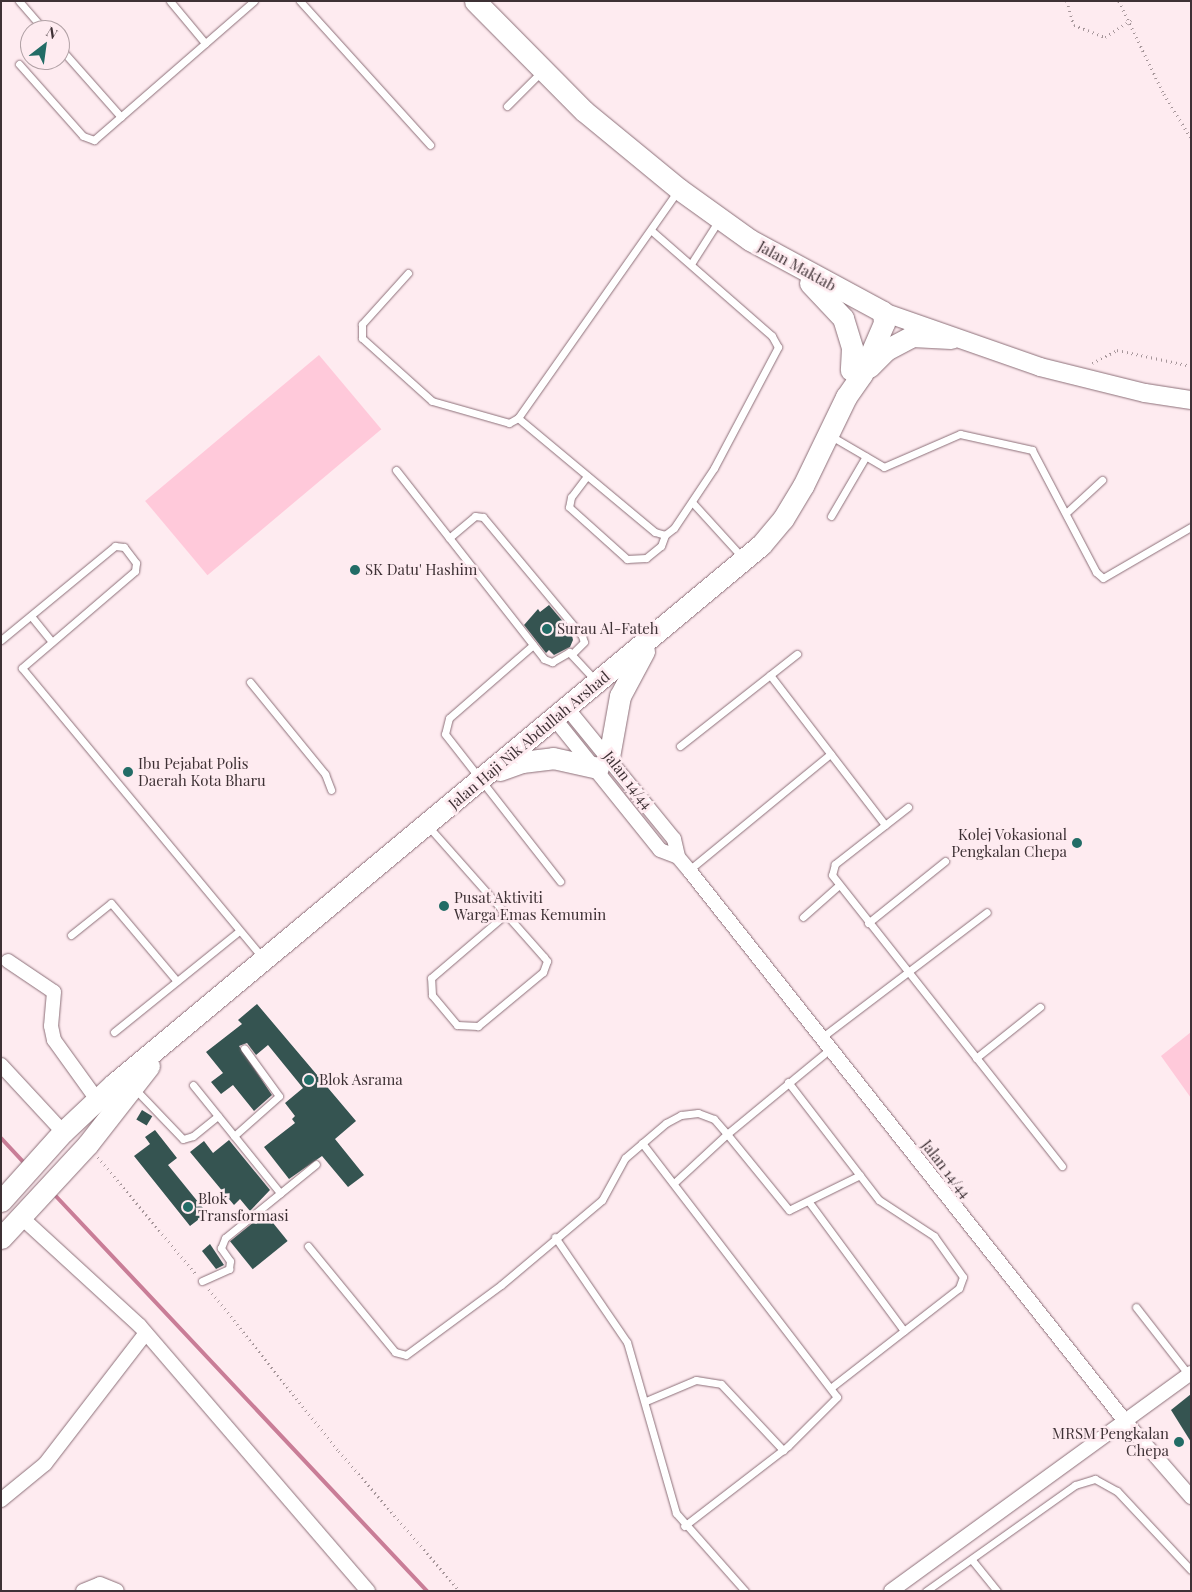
<!DOCTYPE html>
<html>
<head>
<meta charset="utf-8">
<style>
	body { margin:0 }
	#map { position:relative; width:1192px; height:1592px; overflow:hidden; background:#feebf0; font-family:"Playfair Display",serif }
	div>[style] { position:absolute }
	[style*='--x'] { left:calc(var(--x)*1px); top:calc(var(--y)*1px); width:calc(var(--w)*1px); rotate:calc(var(--a)*1deg) }
	.green>* { inset:0; background:#ffc9da; transform-origin:0 0 }
	.stream>* { height:4px; margin:-2px; padding:0 2px; transform-origin:2px; border-radius:2px; background:#c97d97 }
	.building>* { inset:0; background:#355451; transform-origin:0 0 }
	.path>* { height:2.5px; margin-top:-1.25px; transform-origin:0; background:repeating-linear-gradient(90deg,#a6969a 0 1px,transparent 0 5px) }
	.roads { filter:drop-shadow(0 0 1px #8c6f78) drop-shadow(0 0 1px #8c6f78) }
	.service>* { height:7px; margin:-3.5px; padding:0 3.5px; transform-origin:3.5px; border-radius:3.5px; background:#fff }
	.minor>* { height:14px; margin:-7px; padding:0 7px; transform-origin:7px; border-radius:7px; background:#fff }
	.tertiary>* { height:18px; margin:-9px; padding:0 9px; transform-origin:9px; border-radius:9px; background:#fff }
	.primary>* { height:21px; margin:-10.5px; padding:0 10.5px; transform-origin:10.5px; border-radius:10.5px; background:#fff }
	.dots>* { width:14px; height:14px; translate:-50% -50%; box-sizing:border-box; border:2px solid #feebf0; border-radius:50% }
	span { translate:-50% -50%; white-space:nowrap; text-align:center; line-height:1.15; -webkit-text-stroke:5px #feebf0; paint-order:stroke }
	.street-label { font-size:15px; color:#3e3135 }
	.poi-label { font-size:15px; color:#3e3135 }
	.left { translate:0 -50%; text-align:left }
	.right { translate:-100% -50%; text-align:right }
	.frame { position:absolute; inset:0; border:2px solid #3e3135; pointer-events:none }
	.north { position:absolute; left:20px; top:20px; width:50px; height:50px; box-sizing:border-box; background:#feebf0; border:1px solid #b1a1a5; border-radius:50%; rotate:30deg; font-size:14px; font-weight:700; line-height:20px; text-align:center; color:#3e3135 }
	.north::after { content:''; display:block; margin:auto; width:18px; height:22px; background:#226c66; clip-path:polygon(50% 0,100% 100%,50% 72%,0 100%) }
</style>
</head>
<body>
<div id="map">
	<div class="green">
		<div style="left:319px;top:355px;width:97px;height:227px;rotate:50deg"></div>
		<div style="clip-path:polygon(1191px 1032px,1191px 1098px,1161px 1056px)"></div>
	</div>
	<div class="stream">
		<div style="--x:1;--y:1138;--w:37;--a:47"></div>
		<div style="--x:52;--y:1192;--w:548;--a:46.78"></div>
	</div>
	<div class="building">
		<div style="clip-path:polygon(549px 605px,571px 631px,573px 640px,570px 647px,554px 655px,549px 650px,546px 653px,524px 625px,538px 609px,540px 612px)"></div>
		<div style="clip-path:polygon(257px 1004px,356px 1121px,335px 1139px,364px 1175px,348px 1187px,322px 1156px,289px 1179px,264px 1147px,295px 1123px,292px 1119px,295px 1116px,285px 1103px,303px 1088px,268px 1045px,256px 1055px,247px 1043px,239px 1046px,272px 1095px,254px 1111px,233px 1085px,221px 1094px,211px 1082px,223px 1073px,206px 1052px,242px 1024px,238px 1020px)"></div>
		<div style="left:142px;top:1110px;width:12px;height:11px;rotate:31deg"></div>
		<div style="clip-path:polygon(155px 1130px,177px 1158px,168px 1165px,207px 1213px,190px 1226px,134px 1156px,150px 1144px,145px 1137px)"></div>
		<div style="clip-path:polygon(229px 1140px,270px 1190px,250px 1211px,240px 1199px,234px 1205px,190px 1152px,204px 1141px,213px 1153px)"></div>
		<div style="left:265px;top:1213px;width:36px;height:45px;rotate:51deg"></div>
		<div style="clip-path:polygon(210px 1244px,224px 1265px,216px 1269px,202px 1251px)"></div>
		<div style="clip-path:polygon(1191px 1394px,1191px 1442px,1171px 1410px)"></div>
	</div>
	<div class="path">
		<div style="--x:1067;--y:1;--w:25;--a:74"></div>
		<div style="--x:1074;--y:25;--w:33;--a:21"></div>
		<div style="--x:1105;--y:37;--w:31;--a:-33"></div>
		<div style="--x:1119;--y:1;--w:103;--a:64.2"></div>
		<div style="--x:1164;--y:94;--w:52;--a:58.5"></div>
		<div style="--x:1092;--y:363;--w:28;--a:-27"></div>
		<div style="--x:1117;--y:350;--w:76;--a:12.2"></div>
		<div style="--x:98;--y:1157;--w:153;--a:50.1"></div>
		<div style="--x:209;--y:1289;--w:208;--a:51.3"></div>
		<div style="--x:339;--y:1451;--w:185;--a:49.2"></div>
	</div>
	<div class="roads">
		<div class="service">
			<div style="--x:19;--y:1;--w:38;--a:49"></div>
			<div style="--x:170;--y:1;--w:55;--a:50.2"></div>
			<div style="--x:300;--y:1;--w:194;--a:47.9"></div>
			<div style="--x:60;--y:48;--w:92;--a:48.5"></div>
			<div style="--x:19;--y:64;--w:96;--a:48.4"></div>
			<div style="--x:83;--y:136;--w:12;--a:20"></div>
			<div style="--x:94;--y:140;--w:212;--a:-41"></div>
			<div style="--x:507;--y:106;--w:49;--a:-45"></div>
			<div style="--x:691;--y:264;--w:52;--a:-57.5"></div>
			<div style="--x:408;--y:273;--w:69;--a:132"></div>
			<div style="--x:362;--y:324;--w:14;--a:90"></div>
			<div style="--x:362;--y:338;--w:94;--a:42"></div>
			<div style="--x:432;--y:401;--w:80;--a:15.9"></div>
			<div style="--x:509;--y:423;--w:10;--a:-29"></div>
			<div style="--x:518;--y:418;--w:276;--a:-54.9"></div>
			<div style="--x:518;--y:418;--w:178;--a:39.8"></div>
			<div style="--x:655;--y:532;--w:10;--a:17"></div>
			<div style="--x:665;--y:535;--w:11;--a:-38"></div>
			<div style="--x:674;--y:528;--w:72;--a:-56.3"></div>
			<div style="--x:714;--y:468;--w:137;--a:-62.1"></div>
			<div style="--x:778;--y:347;--w:13;--a:-119"></div>
			<div style="--x:772;--y:336;--w:159;--a:-138.8"></div>
			<div style="--x:831;--y:436;--w:61;--a:30.3"></div>
			<div style="--x:884;--y:467;--w:83;--a:-23.5"></div>
			<div style="--x:960;--y:434;--w:74;--a:12.5"></div>
			<div style="--x:1032;--y:450;--w:138;--a:62.3"></div>
			<div style="--x:1096;--y:572;--w:9;--a:41"></div>
			<div style="--x:1103;--y:578;--w:102;--a:-30.1"></div>
			<div style="--x:396;--y:470;--w:240;--a:51.9"></div>
			<div style="--x:544;--y:659;--w:9;--a:21"></div>
			<div style="--x:552;--y:662;--w:20;--a:-30"></div>
			<div style="--x:569;--y:652;--w:38;--a:47"></div>
			<div style="--x:587;--y:476;--w:26;--a:127"></div>
			<div style="--x:571;--y:497;--w:10;--a:101"></div>
			<div style="--x:569;--y:507;--w:78;--a:41.9"></div>
			<div style="--x:627;--y:559;--w:19;--a:-3"></div>
			<div style="--x:646;--y:558;--w:19;--a:-39"></div>
			<div style="--x:661;--y:546;--w:12;--a:-70"></div>
			<div style="--x:692;--y:502;--w:74;--a:47.7"></div>
			<div style="--x:1066;--y:513;--w:49;--a:-42.5"></div>
			<div style="--x:831;--y:516;--w:69;--a:-59.7"></div>
			<div style="--x:449;--y:538;--w:34;--a:-40"></div>
			<div style="--x:475;--y:516;--w:8;--a:7"></div>
			<div style="--x:483;--y:517;--w:155;--a:50.2"></div>
			<div style="--x:582;--y:636;--w:6;--a:72"></div>
			<div style="--x:584;--y:642;--w:17;--a:135"></div>
			<div style="--x:31;--y:616;--w:32;--a:51"></div>
			<div style="--x:1;--y:640;--w:148;--a:-39.5"></div>
			<div style="--x:115;--y:546;--w:9;--a:6"></div>
			<div style="--x:124;--y:547;--w:20;--a:53"></div>
			<div style="--x:136;--y:563;--w:8;--a:97"></div>
			<div style="--x:135;--y:571;--w:149;--a:139.4"></div>
			<div style="--x:22;--y:668;--w:377;--a:50.3"></div>
			<div style="--x:533;--y:645;--w:111;--a:139"></div>
			<div style="--x:449;--y:718;--w:16;--a:104"></div>
			<div style="--x:445;--y:734;--w:187;--a:52"></div>
			<div style="--x:770;--y:675;--w:189;--a:52.5"></div>
			<div style="--x:250;--y:682;--w:119;--a:50.8"></div>
			<div style="--x:325;--y:774;--w:17;--a:69"></div>
			<div style="--x:680;--y:746;--w:149;--a:-38.2"></div>
			<div style="--x:908;--y:807;--w:93;--a:142"></div>
			<div style="--x:835;--y:864;--w:11;--a:105"></div>
			<div style="--x:832;--y:875;--w:371;--a:51.7"></div>
			<div style="--x:428;--y:826;--w:175;--a:48.5"></div>
			<div style="--x:544;--y:957;--w:5;--a:53"></div>
			<div style="--x:547;--y:961;--w:12;--a:110"></div>
			<div style="--x:543;--y:972;--w:85;--a:140.3"></div>
			<div style="--x:478;--y:1026;--w:21;--a:-177"></div>
			<div style="--x:457;--y:1025;--w:39;--a:-130"></div>
			<div style="--x:432;--y:995;--w:17;--a:-93"></div>
			<div style="--x:431;--y:978;--w:99;--a:-40.5"></div>
			<div style="--x:689;--y:870;--w:183;--a:-39.4"></div>
			<div style="--x:803;--y:917;--w:48;--a:-41.6"></div>
			<div style="--x:868;--y:923;--w:99;--a:-38.8"></div>
			<div style="--x:71;--y:935;--w:51;--a:-38.7"></div>
			<div style="--x:111;--y:903;--w:102;--a:49.8"></div>
			<div style="--x:114;--y:1032;--w:161;--a:-38.9"></div>
			<div style="--x:821;--y:1038;--w:208;--a:-37.2"></div>
			<div style="--x:976;--y:1058;--w:82;--a:-38.6"></div>
			<div style="--x:788;--y:1082;--w:149;--a:52.4"></div>
			<div style="--x:879;--y:1200;--w:66;--a:33.2"></div>
			<div style="--x:934;--y:1236;--w:50;--a:54.7"></div>
			<div style="--x:963;--y:1277;--w:12;--a:110"></div>
			<div style="--x:959;--y:1288;--w:160;--a:142.1"></div>
			<div style="--x:193;--y:1085;--w:139;--a:51.1"></div>
			<div style="--x:135;--y:1089;--w:69;--a:46.2"></div>
			<div style="--x:183;--y:1139;--w:10;--a:-17"></div>
			<div style="--x:193;--y:1136;--w:32;--a:-39"></div>
			<div style="--x:234;--y:1136;--w:60;--a:-41.6"></div>
			<div style="--x:279;--y:1096;--w:59;--a:-126.1"></div>
			<div style="--x:642;--y:1143;--w:320;--a:52.5"></div>
			<div style="--x:837;--y:1397;--w:69;--a:135"></div>
			<div style="--x:788;--y:1446;--w:131;--a:142.4"></div>
			<div style="--x:674;--y:1183;--w:72;--a:-42.8"></div>
			<div style="--x:727;--y:1134;--w:98;--a:50.8"></div>
			<div style="--x:789;--y:1210;--w:79;--a:-26.2"></div>
			<div style="--x:809;--y:1202;--w:160;--a:53.6"></div>
			<div style="--x:555;--y:1237;--w:127;--a:55.6"></div>
			<div style="--x:627;--y:1342;--w:178;--a:74"></div>
			<div style="--x:676;--y:1513;--w:104;--a:48.5"></div>
			<div style="--x:308;--y:1246;--w:137;--a:50.6"></div>
			<div style="--x:395;--y:1352;--w:11;--a:15"></div>
			<div style="--x:406;--y:1355;--w:118;--a:-36.4"></div>
			<div style="--x:501;--y:1285;--w:132;--a:-40.1"></div>
			<div style="--x:602;--y:1200;--w:48;--a:-61.3"></div>
			<div style="--x:625;--y:1158;--w:54;--a:-40.5"></div>
			<div style="--x:666;--y:1123;--w:17;--a:-28"></div>
			<div style="--x:681;--y:1115;--w:17;--a:-7"></div>
			<div style="--x:698;--y:1113;--w:17;--a:21"></div>
			<div style="--x:714;--y:1119;--w:20;--a:49"></div>
			<div style="--x:727;--y:1134;--w:134;--a:-39.5"></div>
			<div style="--x:202;--y:1281;--w:30;--a:-24"></div>
			<div style="--x:229;--y:1269;--w:8;--a:-83"></div>
			<div style="--x:230;--y:1261;--w:16;--a:-125"></div>
			<div style="--x:221;--y:1248;--w:11;--a:-68"></div>
			<div style="--x:225;--y:1238;--w:117;--a:-39.1"></div>
			<div style="--x:1136;--y:1307;--w:86;--a:52.1"></div>
			<div style="--x:646;--y:1401;--w:54;--a:-22.8"></div>
			<div style="--x:696;--y:1380;--w:25;--a:9"></div>
			<div style="--x:721;--y:1384;--w:91;--a:46.8"></div>
			<div style="--x:972;--y:1560;--w:40;--a:51"></div>
			<div style="--x:926;--y:1591;--w:183;--a:-35.4"></div>
			<div style="--x:1075;--y:1485;--w:21;--a:-17"></div>
			<div style="--x:1095;--y:1479;--w:25;--a:29"></div>
			<div style="--x:1117;--y:1491;--w:108;--a:46.9"></div>
		</div>
		<div class="minor">
			<div style="--x:567;--y:708;--w:169;--a:50.8"></div>
			<div style="--x:674;--y:839;--w:18;--a:77"></div>
			<div style="--x:554;--y:718;--w:169;--a:51.2"></div>
			<div style="--x:660;--y:850;--w:19;--a:21"></div>
			<div style="--x:678;--y:857;--w:17;--a:50"></div>
			<div style="--x:689;--y:870;--w:703;--a:51.65"></div>
			<div style="--x:1125;--y:1421;--w:101;--a:49"></div>
			<div style="--x:8;--y:961;--w:55;--a:34"></div>
			<div style="--x:54;--y:992;--w:34;--a:95"></div>
			<div style="--x:51;--y:1026;--w:14;--a:78"></div>
			<div style="--x:54;--y:1040;--w:75;--a:54.2"></div>
			<div style="--x:1;--y:1065;--w:91;--a:47.2"></div>
			<div style="--x:21;--y:1217;--w:161;--a:42.5"></div>
			<div style="--x:140;--y:1326;--w:350;--a:49.3"></div>
			<div style="--x:1;--y:1500;--w:57;--a:-39.3"></div>
			<div style="--x:45;--y:1464;--w:165;--a:-52.4"></div>
			<div style="--x:83;--y:1591;--w:18;--a:-22"></div>
			<div style="--x:100;--y:1584;--w:18;--a:22"></div>
			<div style="--x:891;--y:1591;--w:371;--a:-36"></div>
		</div>
		<div class="tertiary">
			<div style="--x:883;--y:312;--w:166;--a:19.3"></div>
			<div style="--x:1040;--y:367;--w:108;--a:13.9"></div>
			<div style="--x:1145;--y:393;--w:47;--a:8.7"></div>
		</div>
		<div class="primary">
			<div style="--x:475;--y:1;--w:155;--a:45.3"></div>
			<div style="--x:584;--y:111;--w:123;--a:39.4"></div>
			<div style="--x:679;--y:189;--w:87;--a:35.7"></div>
			<div style="--x:750;--y:240;--w:151;--a:28.4"></div>
			<div style="--x:810;--y:283;--w:48;--a:46.7"></div>
			<div style="--x:843;--y:318;--w:31;--a:73"></div>
			<div style="--x:852;--y:348;--w:22;--a:93"></div>
			<div style="--x:869;--y:367;--w:24;--a:-45"></div>
			<div style="--x:886;--y:350;--w:30;--a:-28"></div>
			<div style="--x:912;--y:336;--w:39;--a:3"></div>
			<div style="--x:609;--y:757;--w:62;--a:-79.8"></div>
			<div style="--x:620;--y:696;--w:51;--a:-61.9"></div>
			<div style="--x:500;--y:770;--w:23;--a:-20"></div>
			<div style="--x:522;--y:762;--w:31;--a:-7"></div>
			<div style="--x:553;--y:758;--w:46;--a:12.5"></div>
			<div style="--x:1;--y:1201;--w:93;--a:-48.1"></div>
			<div style="--x:63;--y:1132;--w:70;--a:-43.3"></div>
			<div style="--x:114;--y:1084;--w:842;--a:-39.8"></div>
			<div style="--x:761;--y:545;--w:34;--a:-50"></div>
			<div style="--x:783;--y:519;--w:39;--a:-59"></div>
			<div style="--x:803;--y:486;--w:99;--a:-64.2"></div>
			<div style="--x:846;--y:397;--w:28;--a:-55"></div>
			<div style="--x:862;--y:374;--w:56;--a:-66.7"></div>
			<div style="--x:884;--y:323;--w:11;--a:-95"></div>
			<div style="--x:1;--y:1238;--w:128;--a:-47.2"></div>
			<div style="--x:88;--y:1144;--w:99;--a:-52"></div>
		</div>
	</div>
	<div class="dots">
		<div style="left:355px;top:570px;background:#226c66"></div>
		<div style="left:547px;top:629px;background:#226c66"></div>
		<div style="left:128px;top:772px;background:#226c66"></div>
		<div style="left:1077px;top:843px;background:#226c66"></div>
		<div style="left:444px;top:906px;background:#226c66"></div>
		<div style="left:309px;top:1080px;background:#226c66"></div>
		<div style="left:188px;top:1207px;background:#226c66"></div>
		<div style="left:1179px;top:1442px;background:#226c66"></div>
	</div>
	<div class="street-label">
		<span style="left:797px;top:266px;rotate:29deg">Jalan Maktab</span>
		<span style="left:529px;top:740px;rotate:-40deg">Jalan Haji Nik Abdullah Arshad</span>
		<span style="left:628px;top:780px;rotate:52deg">Jalan 14/44</span>
		<span style="left:946px;top:1169px;rotate:52deg">Jalan 14/44</span>
	</div>
	<div class="poi-label">
		<span class="left" style="left:365px;top:570px">SK Datu' Hashim</span>
		<span class="left" style="left:557px;top:629px">Surau Al-Fateh</span>
		<span class="left" style="left:138px;top:772px">Ibu Pejabat Polis<br>Daerah Kota Bharu</span>
		<span class="right" style="left:1067px;top:843px">Kolej Vokasional<br>Pengkalan Chepa</span>
		<span class="left" style="left:454px;top:906px">Pusat Aktiviti<br>Warga Emas Kemumin</span>
		<span class="left" style="left:319px;top:1080px">Blok Asrama</span>
		<span class="left" style="left:198px;top:1207px">Blok<br>Transformasi</span>
		<span class="right" style="left:1169px;top:1442px">MRSM Pengkalan<br>Chepa</span>
	</div>
	<div class="frame"></div>
	<div class="north">N</div>
</div>
</body>
</html>
